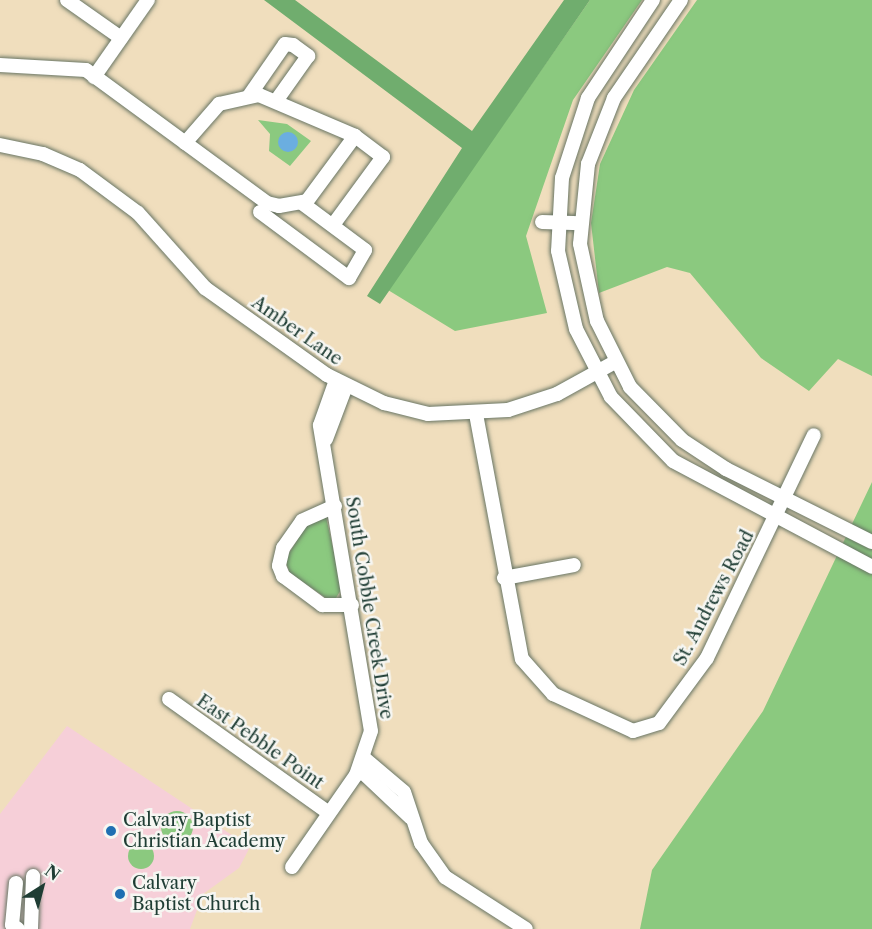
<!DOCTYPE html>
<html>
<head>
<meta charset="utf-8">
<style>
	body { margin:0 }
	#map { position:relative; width:872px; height:929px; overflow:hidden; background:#f0debd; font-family:"Libre Caslon Text",serif }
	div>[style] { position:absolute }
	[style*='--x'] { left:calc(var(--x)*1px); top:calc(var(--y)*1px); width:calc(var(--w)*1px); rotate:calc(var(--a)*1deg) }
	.built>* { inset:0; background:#f6cfd8 }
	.green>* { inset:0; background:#8bc97f }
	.round { border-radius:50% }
	.forest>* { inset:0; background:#70ad6e }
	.water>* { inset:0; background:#6baee0 }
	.roads { filter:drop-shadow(0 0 2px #687564) drop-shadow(0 0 2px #687564) }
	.minor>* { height:14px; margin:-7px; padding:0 7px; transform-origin:7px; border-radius:7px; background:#fff }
	.dots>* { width:16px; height:16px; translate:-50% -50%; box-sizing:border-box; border:3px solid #f6f6f2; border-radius:50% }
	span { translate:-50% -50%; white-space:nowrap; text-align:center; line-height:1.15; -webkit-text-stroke:5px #f6f6f2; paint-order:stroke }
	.street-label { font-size:18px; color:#1f3d34 }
	.poi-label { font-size:18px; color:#1f3d34 }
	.left { translate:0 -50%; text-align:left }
	.north { position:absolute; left:12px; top:857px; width:60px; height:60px; -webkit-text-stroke:4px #f6f6f2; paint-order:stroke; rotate:36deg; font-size:16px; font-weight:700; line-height:24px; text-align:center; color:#1f3d34 }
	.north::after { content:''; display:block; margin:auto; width:21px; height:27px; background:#1f3d34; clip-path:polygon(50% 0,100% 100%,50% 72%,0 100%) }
</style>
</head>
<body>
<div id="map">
	<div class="built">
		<div style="clip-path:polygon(67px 726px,250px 847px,239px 868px,203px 894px,190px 929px,0 929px,0 814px)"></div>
	</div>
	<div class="green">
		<div style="clip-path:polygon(590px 0,642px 0,573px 100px,526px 236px,547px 313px,455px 331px,388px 290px)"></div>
		<div style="clip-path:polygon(697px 0,872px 0,872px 376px,838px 359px,809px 391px,761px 358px,690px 273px,667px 267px,599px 293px,591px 223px,600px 164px,634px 90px)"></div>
		<div style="clip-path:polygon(258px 120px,287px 124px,311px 141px,290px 166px,269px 151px,270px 134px)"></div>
		<div style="clip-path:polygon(872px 482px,872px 929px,640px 929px,652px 870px,763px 711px)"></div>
		<div style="clip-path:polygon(326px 517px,342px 588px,336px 598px,326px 598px,290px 573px,285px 560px,307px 524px)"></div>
		<div class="round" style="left:161px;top:811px;width:32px;height:32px"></div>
		<div class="round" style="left:128px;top:843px;width:26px;height:26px"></div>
	</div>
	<div class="forest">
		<div style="clip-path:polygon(264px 0,295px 0,472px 131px,564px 0,590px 0,380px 304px,367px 296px,462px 148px)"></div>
	</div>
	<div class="water">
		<div class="round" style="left:278px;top:132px;width:20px;height:20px"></div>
	</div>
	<div class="roads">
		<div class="minor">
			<div style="--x:67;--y:0;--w:66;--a:35.1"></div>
			<div style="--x:653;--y:0;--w:118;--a:123.6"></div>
			<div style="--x:588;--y:98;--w:84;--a:108"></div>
			<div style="--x:562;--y:178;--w:73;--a:93.1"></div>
			<div style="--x:558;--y:251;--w:80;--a:77"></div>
			<div style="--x:576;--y:329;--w:76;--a:62.8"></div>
			<div style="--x:611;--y:397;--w:89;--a:45.9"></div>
			<div style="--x:673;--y:461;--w:225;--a:28"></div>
			<div style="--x:681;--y:0;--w:119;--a:124.4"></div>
			<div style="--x:614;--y:98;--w:71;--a:111.5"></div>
			<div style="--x:588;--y:164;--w:80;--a:95.7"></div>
			<div style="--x:580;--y:244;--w:79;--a:77.6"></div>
			<div style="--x:597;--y:321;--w:74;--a:63.4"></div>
			<div style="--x:630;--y:387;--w:74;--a:45.5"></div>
			<div style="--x:682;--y:440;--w:53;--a:33.4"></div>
			<div style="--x:726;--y:469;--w:163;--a:26.6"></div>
			<div style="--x:0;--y:65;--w:86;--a:3.3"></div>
			<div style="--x:86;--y:70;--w:225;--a:36.3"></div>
			<div style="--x:267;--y:203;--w:12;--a:14"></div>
			<div style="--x:279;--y:206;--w:28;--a:-10"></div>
			<div style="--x:307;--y:201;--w:81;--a:-53.6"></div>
			<div style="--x:94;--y:77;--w:94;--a:-55"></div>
			<div style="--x:249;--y:96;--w:63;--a:-55.3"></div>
			<div style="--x:285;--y:44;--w:8;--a:7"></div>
			<div style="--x:293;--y:45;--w:19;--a:36"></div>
			<div style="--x:308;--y:56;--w:55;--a:125.4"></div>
			<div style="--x:185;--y:143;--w:52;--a:-48.9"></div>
			<div style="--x:219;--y:104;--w:41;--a:-12.7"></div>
			<div style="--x:259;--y:95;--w:104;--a:23.1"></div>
			<div style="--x:355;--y:136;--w:35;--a:37"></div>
			<div style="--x:383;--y:157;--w:84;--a:126.3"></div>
			<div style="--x:0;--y:145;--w:44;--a:11.8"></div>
			<div style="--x:43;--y:154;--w:40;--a:23.4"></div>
			<div style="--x:80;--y:170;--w:72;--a:36.6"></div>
			<div style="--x:138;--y:213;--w:101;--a:48.2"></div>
			<div style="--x:205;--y:288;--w:150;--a:35.5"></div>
			<div style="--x:327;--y:375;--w:64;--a:26.2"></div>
			<div style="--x:384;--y:403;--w:45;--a:14"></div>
			<div style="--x:428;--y:414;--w:80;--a:-2.9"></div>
			<div style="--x:508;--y:410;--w:52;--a:-18.1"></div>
			<div style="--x:557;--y:394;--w:66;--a:-28.9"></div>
			<div style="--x:260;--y:212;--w:111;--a:36.6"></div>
			<div style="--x:349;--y:278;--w:32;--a:-60"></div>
			<div style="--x:365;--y:250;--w:79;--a:-143.3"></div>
			<div style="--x:542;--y:222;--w:38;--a:2"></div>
			<div style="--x:476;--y:414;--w:249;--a:79.4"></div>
			<div style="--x:522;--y:659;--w:47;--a:48.5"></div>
			<div style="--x:553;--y:694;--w:88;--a:24.8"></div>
			<div style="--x:633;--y:731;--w:27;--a:-17"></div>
			<div style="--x:659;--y:723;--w:81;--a:-53.6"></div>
			<div style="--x:707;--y:658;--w:247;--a:-64.4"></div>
			<div style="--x:326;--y:439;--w:57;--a:-69.3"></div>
			<div style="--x:335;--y:506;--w:36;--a:156"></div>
			<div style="--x:302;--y:521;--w:33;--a:125"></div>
			<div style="--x:283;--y:548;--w:18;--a:103"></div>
			<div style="--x:279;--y:566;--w:11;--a:68"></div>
			<div style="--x:283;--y:576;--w:49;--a:36.6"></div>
			<div style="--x:322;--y:605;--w:30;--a:0"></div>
			<div style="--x:504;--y:578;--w:71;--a:-10.5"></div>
			<div style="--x:169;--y:699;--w:196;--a:35.5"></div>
			<div style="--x:364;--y:758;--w:52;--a:40.4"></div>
			<div style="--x:404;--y:792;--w:54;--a:71.6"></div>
			<div style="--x:421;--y:843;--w:42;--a:54.8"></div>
			<div style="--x:445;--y:877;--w:96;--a:32.7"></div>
			<div style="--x:359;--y:769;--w:71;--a:43.3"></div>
			<div style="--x:292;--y:867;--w:112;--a:-55.2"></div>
			<div style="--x:356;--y:775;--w:46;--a:-71.2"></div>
			<div style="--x:371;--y:731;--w:310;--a:-99.5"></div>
			<div style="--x:320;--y:425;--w:48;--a:-70.4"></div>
			<div style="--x:16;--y:883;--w:42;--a:95.4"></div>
			<div style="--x:12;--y:925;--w:7;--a:34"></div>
			<div style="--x:31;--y:929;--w:53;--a:-87.8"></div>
		</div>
	</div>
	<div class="dots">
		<div style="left:111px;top:831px;background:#1f6fb2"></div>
		<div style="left:120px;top:894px;background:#1f6fb2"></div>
	</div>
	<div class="street-label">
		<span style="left:297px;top:331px;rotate:35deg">Amber Lane</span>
		<span style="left:714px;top:598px;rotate:-62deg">St. Andrews Road</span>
		<span style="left:369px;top:608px;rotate:81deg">South Cobble Creek Drive</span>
		<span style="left:260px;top:742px;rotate:35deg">East Pebble Point</span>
	</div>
	<div class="poi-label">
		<span class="left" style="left:123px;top:831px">Calvary Baptist<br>Christian Academy</span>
		<span class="left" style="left:132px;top:894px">Calvary<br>Baptist Church</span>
	</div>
	<div class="north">N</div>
</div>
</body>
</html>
